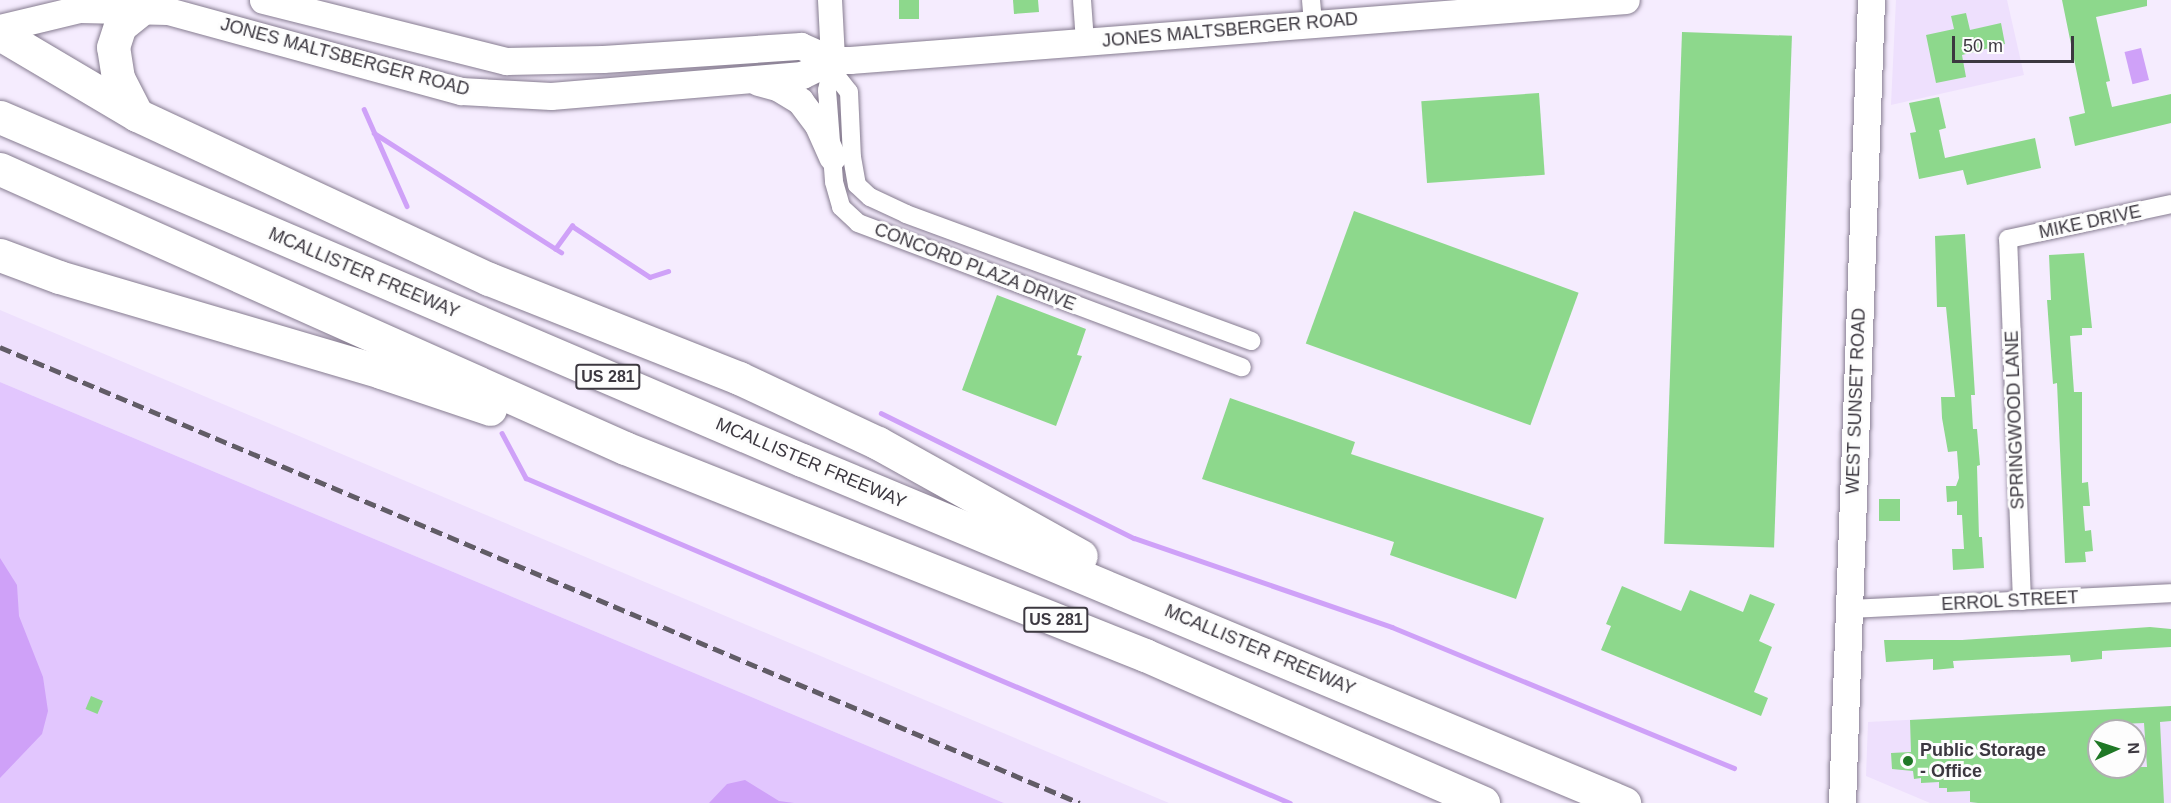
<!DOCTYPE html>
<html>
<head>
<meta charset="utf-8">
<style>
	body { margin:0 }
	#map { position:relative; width:2171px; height:803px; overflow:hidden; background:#f5ecfe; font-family:Helvetica,sans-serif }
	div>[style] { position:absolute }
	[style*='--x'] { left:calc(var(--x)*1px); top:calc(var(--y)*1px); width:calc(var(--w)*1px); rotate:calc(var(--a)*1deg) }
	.built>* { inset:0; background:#eee0fd }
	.green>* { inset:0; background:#e2c6fe }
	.water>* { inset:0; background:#cfa1f8; transform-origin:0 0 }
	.stream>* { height:4.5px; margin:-2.25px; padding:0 2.25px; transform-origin:2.25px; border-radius:2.25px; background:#cfa1f8 }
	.building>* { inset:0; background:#8dd88c; transform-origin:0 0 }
	.roads { filter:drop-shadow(0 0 2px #867c90) drop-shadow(0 0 2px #867c90) }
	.minor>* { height:18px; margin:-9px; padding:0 9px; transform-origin:9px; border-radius:9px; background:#fff }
	.tertiary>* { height:24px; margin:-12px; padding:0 12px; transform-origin:12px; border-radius:12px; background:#fff }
	.secondary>* { height:27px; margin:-13.5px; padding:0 13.5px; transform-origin:13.5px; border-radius:13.5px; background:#fff }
	.motorway>* { height:33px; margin:-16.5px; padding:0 16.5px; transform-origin:16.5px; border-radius:16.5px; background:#fff }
	.rail>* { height:4.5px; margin-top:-2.25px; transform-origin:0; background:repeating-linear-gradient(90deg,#615c66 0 12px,transparent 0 18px) }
	.dots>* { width:16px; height:16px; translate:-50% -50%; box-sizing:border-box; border:3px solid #fdfdfd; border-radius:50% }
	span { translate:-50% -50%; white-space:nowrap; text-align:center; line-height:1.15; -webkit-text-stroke:6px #fdfdfd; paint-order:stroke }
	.shield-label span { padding:2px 4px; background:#fdfdfd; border:2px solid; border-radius:4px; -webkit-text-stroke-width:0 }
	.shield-label { font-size:16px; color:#3c3840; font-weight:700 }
	.street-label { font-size:18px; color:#3c3840 }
	.poi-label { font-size:18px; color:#3c3840; font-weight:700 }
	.left { translate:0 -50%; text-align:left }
	.north { position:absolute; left:2087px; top:719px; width:60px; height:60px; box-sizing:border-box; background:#fdfdfd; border:2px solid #b0aeb1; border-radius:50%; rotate:87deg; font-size:16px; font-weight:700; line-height:24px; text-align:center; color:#3c3840 }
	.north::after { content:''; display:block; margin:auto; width:21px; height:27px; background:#1f7826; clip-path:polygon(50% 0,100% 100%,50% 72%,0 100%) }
	.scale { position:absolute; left:1952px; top:36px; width:122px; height:27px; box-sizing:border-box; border:3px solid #3c3840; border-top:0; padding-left:8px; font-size:18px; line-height:21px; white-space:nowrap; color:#3c3840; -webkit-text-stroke:4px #fdfdfd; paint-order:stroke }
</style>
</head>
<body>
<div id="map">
	<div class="built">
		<div style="clip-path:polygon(1896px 0,2007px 0,2024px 75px,1891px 105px)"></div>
		<div style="clip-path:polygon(0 310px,1169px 803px,1004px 803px,0 382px)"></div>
		<div style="clip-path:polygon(evenodd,2171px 706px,2171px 803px,1930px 803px,1866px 776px,1868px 722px,2171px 706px,2099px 731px,2135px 731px,2135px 767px,2099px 767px,2099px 731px)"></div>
	</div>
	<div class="green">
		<div style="clip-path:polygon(0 382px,1004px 803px,0 803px)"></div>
	</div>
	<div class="water">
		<div style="left:2141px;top:48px;width:33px;height:17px;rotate:76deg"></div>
		<div style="clip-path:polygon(0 558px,17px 585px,19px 616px,43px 677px,48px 711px,42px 734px,0 778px)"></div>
		<div style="clip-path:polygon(745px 780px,779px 801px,794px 803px,709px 803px,727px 784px)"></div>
	</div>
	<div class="stream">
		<div style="--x:364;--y:109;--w:106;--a:66.1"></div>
		<div style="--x:374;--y:133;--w:222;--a:32.5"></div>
		<div style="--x:555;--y:249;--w:29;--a:-54"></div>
		<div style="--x:572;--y:226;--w:93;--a:33.2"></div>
		<div style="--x:650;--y:277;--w:19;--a:-18"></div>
		<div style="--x:881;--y:413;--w:282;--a:26.3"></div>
		<div style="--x:1134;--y:538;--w:273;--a:19"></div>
		<div style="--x:1392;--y:627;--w:370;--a:22.4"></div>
		<div style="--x:502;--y:433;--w:51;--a:61.9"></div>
		<div style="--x:526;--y:478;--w:830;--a:23.04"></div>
	</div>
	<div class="building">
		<div style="left:899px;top:0;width:20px;height:19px"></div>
		<div style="clip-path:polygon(1013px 0,1038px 0,1039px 12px,1014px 14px)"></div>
		<div style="clip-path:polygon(2062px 0,2147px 0,2147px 6px,2096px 17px,2110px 81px,2106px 82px,2112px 107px,2171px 94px,2171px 123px,2075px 146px,2069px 117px,2085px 113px)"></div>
		<div style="clip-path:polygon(1966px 13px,1970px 30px,2001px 23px,2005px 44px,1962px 55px,1966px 77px,1936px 83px,1926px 35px,1954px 29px,1951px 16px)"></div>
		<div style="left:1682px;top:32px;width:110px;height:512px;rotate:2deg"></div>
		<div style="left:1539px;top:93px;width:82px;height:118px;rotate:86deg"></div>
		<div style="clip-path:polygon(1939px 97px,1946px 128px,1939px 130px,1945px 158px,2035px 138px,2041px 168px,1967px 185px,1963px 170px,1919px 179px,1910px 133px,1916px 132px,1909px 103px)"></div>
		<div style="left:1354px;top:211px;width:239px;height:141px;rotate:20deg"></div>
		<div style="clip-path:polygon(1965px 234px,1975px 395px,1971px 395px,1973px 429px,1977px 429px,1980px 465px,1977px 466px,1979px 537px,1982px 537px,1984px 568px,1953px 570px,1952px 549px,1964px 549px,1962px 515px,1957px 515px,1957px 501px,1947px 502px,1946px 486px,1956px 486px,1959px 478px,1957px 451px,1948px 452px,1942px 418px,1941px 397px,1955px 397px,1946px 307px,1937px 307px,1935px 236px)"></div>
		<div style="clip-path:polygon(2084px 253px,2092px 328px,2082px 328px,2082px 335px,2070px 336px,2074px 392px,2082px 392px,2082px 483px,2088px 482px,2090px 506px,2083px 506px,2085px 531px,2091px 530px,2093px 551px,2085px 552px,2086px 562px,2065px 563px,2057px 383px,2053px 384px,2047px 300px,2051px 300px,2049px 255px)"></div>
		<div style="clip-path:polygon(997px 295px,1086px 329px,1077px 355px,1082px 356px,1056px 426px,962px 390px)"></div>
		<div style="clip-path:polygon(1230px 398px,1355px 442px,1351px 454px,1544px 518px,1516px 599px,1390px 555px,1394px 542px,1202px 479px)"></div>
		<div style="left:1879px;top:499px;width:21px;height:22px"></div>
		<div style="clip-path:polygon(1622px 586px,1681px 611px,1690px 590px,1743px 612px,1750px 594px,1775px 604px,1759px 641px,1772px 647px,1754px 692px,1768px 698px,1761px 716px,1601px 650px,1611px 626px,1606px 624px)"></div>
		<div style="clip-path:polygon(2150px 627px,2171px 629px,2171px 647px,2102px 651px,2102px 659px,2071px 662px,2070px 655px,1953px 661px,1954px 668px,1933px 670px,1933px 659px,1886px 662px,1884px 640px,1962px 640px)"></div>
		<div style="left:91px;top:696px;width:13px;height:14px;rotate:23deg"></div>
		<div style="clip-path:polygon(evenodd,2171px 706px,2171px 721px,2160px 722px,2164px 803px,1978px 803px,1970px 802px,1970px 791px,1947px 792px,1947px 788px,1939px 788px,1939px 782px,1921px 783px,1921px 778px,1914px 779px,1913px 771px,1892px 769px,1891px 753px,1911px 752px,1910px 720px,2171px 706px,2144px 723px,2147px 767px,2099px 767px,2099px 725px,2144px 723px)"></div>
	</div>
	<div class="roads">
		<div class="minor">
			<div style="--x:1082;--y:0;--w:42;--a:85.9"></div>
			<div style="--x:1311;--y:0;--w:22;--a:85"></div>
			<div style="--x:833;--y:60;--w:31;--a:101"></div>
			<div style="--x:827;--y:90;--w:92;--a:85.6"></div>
			<div style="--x:834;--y:182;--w:26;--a:74"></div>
			<div style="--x:841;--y:207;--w:23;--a:43"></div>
			<div style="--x:858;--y:223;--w:410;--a:20.6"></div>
			<div style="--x:834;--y:73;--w:24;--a:52"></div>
			<div style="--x:849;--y:92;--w:65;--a:87.4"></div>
			<div style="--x:852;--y:157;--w:28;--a:80"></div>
			<div style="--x:857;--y:185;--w:18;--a:43"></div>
			<div style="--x:870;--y:197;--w:40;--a:25"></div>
			<div style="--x:906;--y:214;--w:368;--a:20.2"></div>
			<div style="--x:2022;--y:601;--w:362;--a:-92.2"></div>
			<div style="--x:2008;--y:239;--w:167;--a:-12.1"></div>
			<div style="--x:1849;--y:609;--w:322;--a:-2.8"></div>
		</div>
		<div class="tertiary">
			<div style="--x:830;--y:0;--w:60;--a:87.1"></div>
		</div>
		<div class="secondary">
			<div style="--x:263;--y:0;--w:251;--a:14.1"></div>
			<div style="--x:506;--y:61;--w:97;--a:-1.2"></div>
			<div style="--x:603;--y:59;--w:198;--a:-3.8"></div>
			<div style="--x:801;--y:46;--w:35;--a:24"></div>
			<div style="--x:833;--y:60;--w:17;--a:0"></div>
			<div style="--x:850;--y:60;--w:778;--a:-4.42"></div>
			<div style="--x:0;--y:28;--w:81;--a:-13.5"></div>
			<div style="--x:79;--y:9;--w:89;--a:1.3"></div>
			<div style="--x:168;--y:11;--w:304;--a:15.3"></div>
			<div style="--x:461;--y:91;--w:90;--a:3.2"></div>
			<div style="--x:551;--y:96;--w:252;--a:-4.8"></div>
			<div style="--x:802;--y:75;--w:34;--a:-26"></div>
			<div style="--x:758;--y:82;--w:20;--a:15"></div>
			<div style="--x:777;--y:87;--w:27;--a:31"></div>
			<div style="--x:800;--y:101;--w:30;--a:53"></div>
			<div style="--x:818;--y:125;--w:35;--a:66"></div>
			<div style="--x:1842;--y:803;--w:804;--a:-87.93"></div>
		</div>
		<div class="motorway">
			<div style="--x:0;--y:34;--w:159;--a:30.6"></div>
			<div style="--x:137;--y:115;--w:388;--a:25"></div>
			<div style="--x:489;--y:279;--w:269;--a:21.6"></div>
			<div style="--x:739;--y:378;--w:153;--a:25.1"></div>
			<div style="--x:878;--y:443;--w:232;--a:29.1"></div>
			<div style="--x:137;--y:115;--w:42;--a:-117.2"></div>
			<div style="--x:118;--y:78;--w:31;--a:-99"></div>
			<div style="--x:113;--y:47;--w:22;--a:-72"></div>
			<div style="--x:120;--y:26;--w:26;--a:-39"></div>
			<div style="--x:0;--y:117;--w:872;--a:23.16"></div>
			<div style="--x:802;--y:460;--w:891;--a:22.65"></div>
			<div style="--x:0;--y:169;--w:684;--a:24.06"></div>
			<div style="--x:625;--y:448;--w:560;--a:21.71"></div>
			<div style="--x:1145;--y:655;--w:369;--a:23.6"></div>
			<div style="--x:0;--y:255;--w:63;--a:20.4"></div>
			<div style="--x:59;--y:277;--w:336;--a:16.4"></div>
			<div style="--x:381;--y:372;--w:115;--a:18.7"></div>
		</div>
	</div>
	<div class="rail">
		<div style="--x:0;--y:347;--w:1172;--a:22.89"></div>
	</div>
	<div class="dots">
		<div style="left:1908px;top:761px;background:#1f7826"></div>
	</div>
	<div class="shield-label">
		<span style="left:608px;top:377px">US 281</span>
		<span style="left:1056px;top:620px">US 281</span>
	</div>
	<div class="street-label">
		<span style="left:1230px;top:30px;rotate:-5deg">JONES MALTSBERGER ROAD</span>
		<span style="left:345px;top:57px;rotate:15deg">JONES MALTSBERGER ROAD</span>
		<span style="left:2090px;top:222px;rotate:-12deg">MIKE DRIVE</span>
		<span style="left:975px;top:267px;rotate:21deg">CONCORD PLAZA DRIVE</span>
		<span style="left:364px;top:273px;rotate:23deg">MCALLISTER FREEWAY</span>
		<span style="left:1856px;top:401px;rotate:-88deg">WEST SUNSET ROAD</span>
		<span style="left:2015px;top:420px;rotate:-92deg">SPRINGWOOD LANE</span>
		<span style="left:811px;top:463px;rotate:23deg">MCALLISTER FREEWAY</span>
		<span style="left:2010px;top:601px;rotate:-3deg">ERROL STREET</span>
		<span style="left:1260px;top:650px;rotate:23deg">MCALLISTER FREEWAY</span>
	</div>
	<div class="poi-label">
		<span class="left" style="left:1920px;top:761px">Public Storage<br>- Office</span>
	</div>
	<div class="north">N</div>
	<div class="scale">50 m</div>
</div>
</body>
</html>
